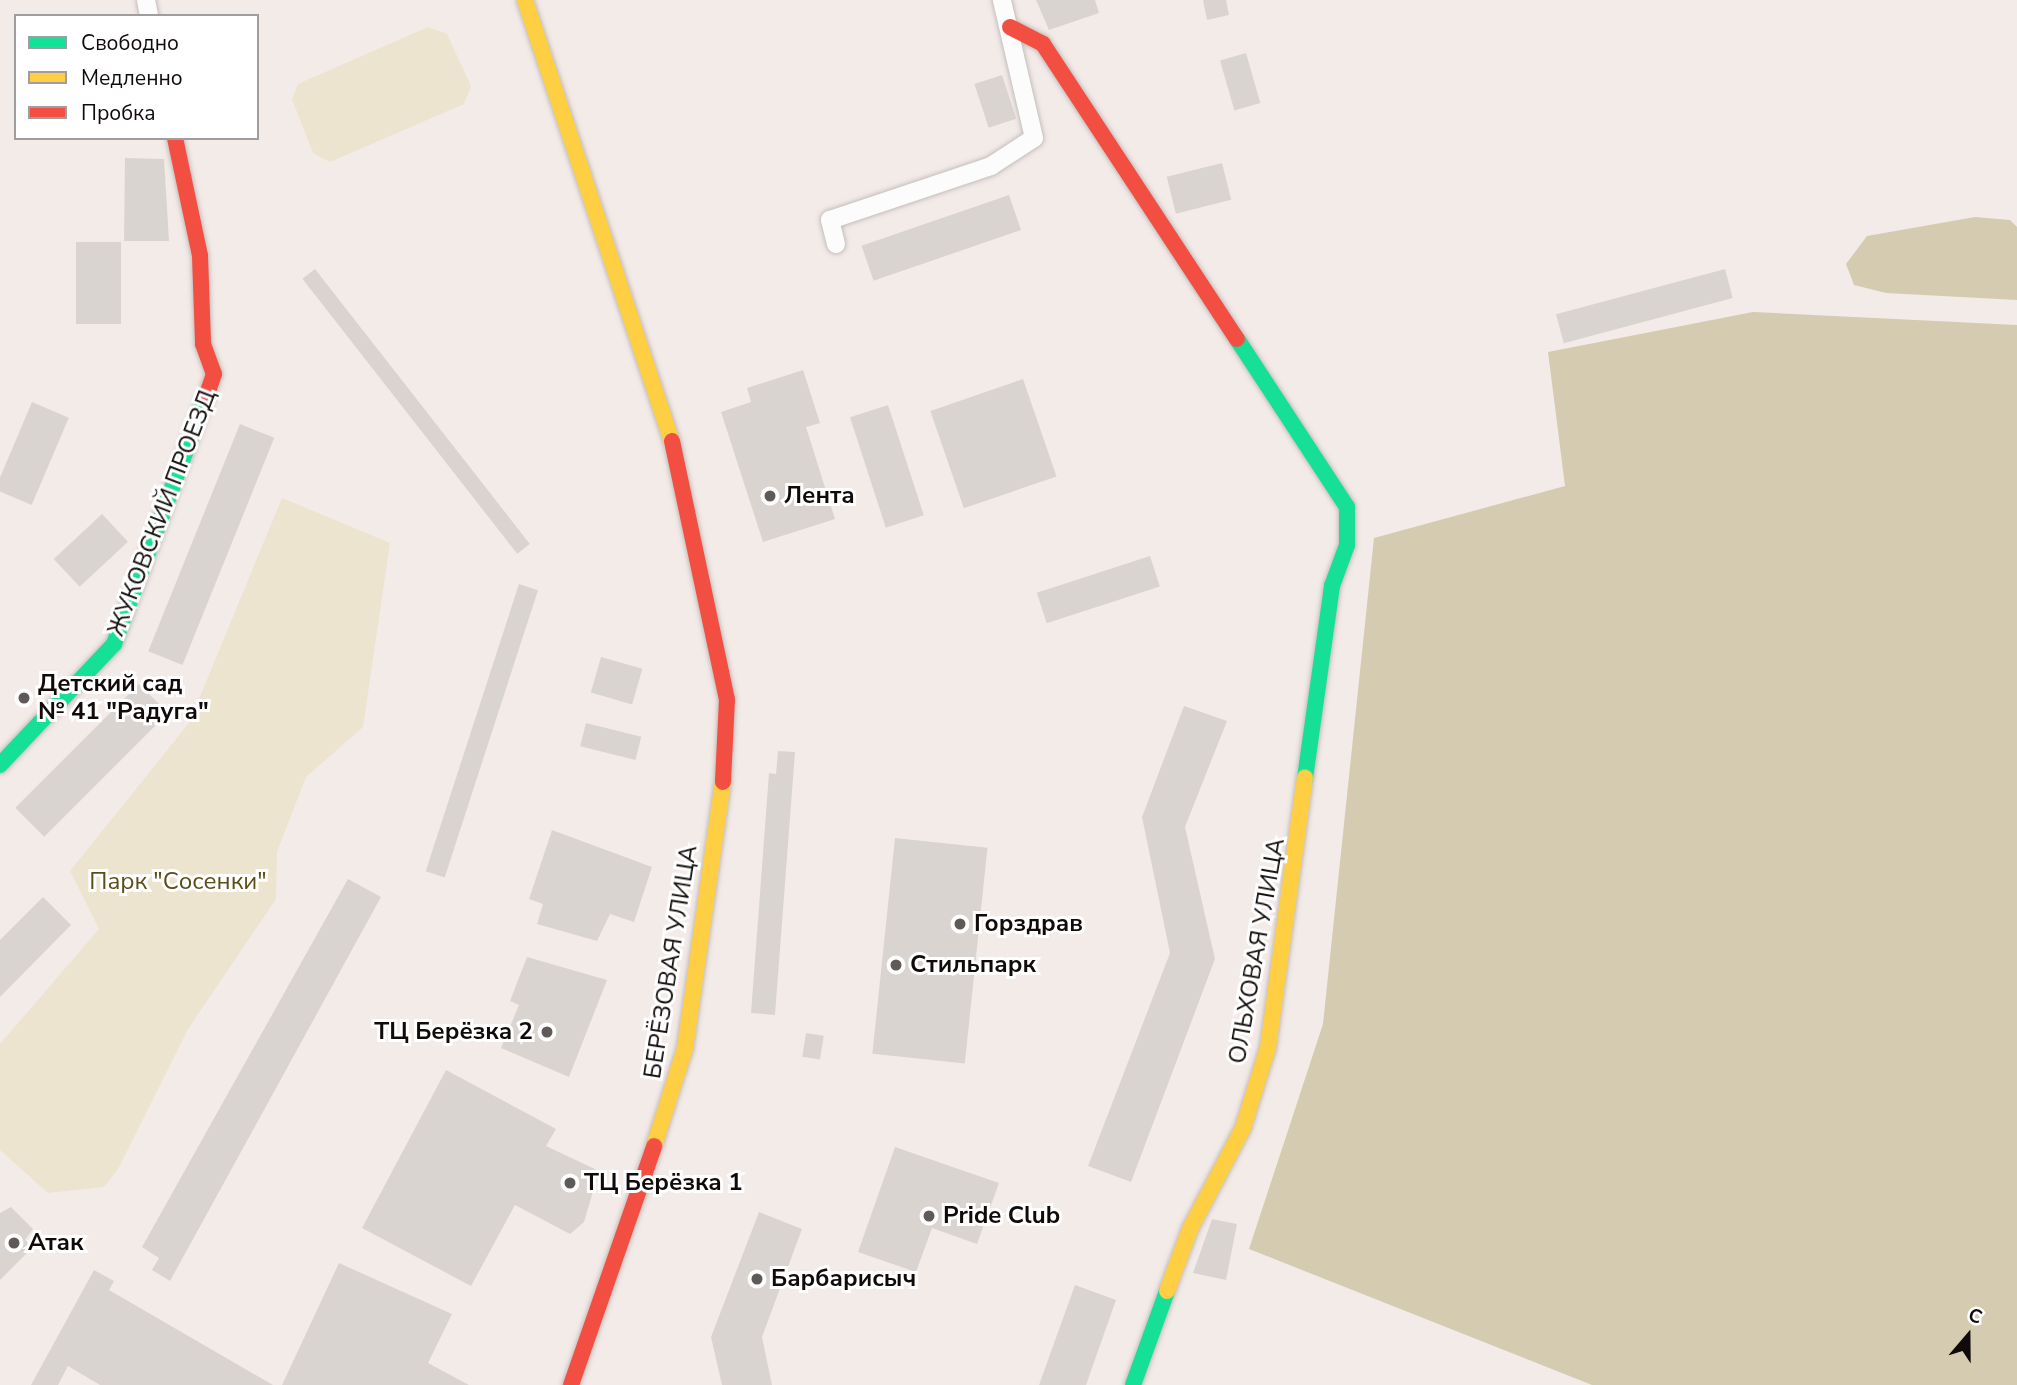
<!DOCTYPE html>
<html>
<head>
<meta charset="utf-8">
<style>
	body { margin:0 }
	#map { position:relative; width:2017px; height:1385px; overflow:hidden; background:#f3ebe8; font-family:"Nunito Sans",sans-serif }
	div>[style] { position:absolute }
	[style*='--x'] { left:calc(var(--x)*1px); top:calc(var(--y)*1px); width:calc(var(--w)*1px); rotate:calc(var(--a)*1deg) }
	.green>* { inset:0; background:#ece4cf }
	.forest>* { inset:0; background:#d5cbb0 }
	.building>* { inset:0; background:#dad4d0; transform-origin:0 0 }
	.roads { filter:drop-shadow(0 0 2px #c4bebc) drop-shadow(0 0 2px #c4bebc) }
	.street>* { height:18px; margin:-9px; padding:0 9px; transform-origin:9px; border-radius:9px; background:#fdfcfc }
	.fast>* { height:16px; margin:-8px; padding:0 8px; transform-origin:8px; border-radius:8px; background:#16e098 }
	.slow>* { height:16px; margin:-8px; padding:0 8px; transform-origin:8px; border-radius:8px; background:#ffcf43 }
	.jam>* { height:16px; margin:-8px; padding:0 8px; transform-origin:8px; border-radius:8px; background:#f24e42 }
	.dots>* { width:19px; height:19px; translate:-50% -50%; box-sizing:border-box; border:4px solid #fff; border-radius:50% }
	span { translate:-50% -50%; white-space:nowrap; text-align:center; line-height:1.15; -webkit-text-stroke:6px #fff; paint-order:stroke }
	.poi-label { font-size:24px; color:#100b0a; font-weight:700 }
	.left { translate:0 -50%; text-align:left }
	.right { translate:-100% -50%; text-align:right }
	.street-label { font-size:24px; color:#100b0a }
	.park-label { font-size:24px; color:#5c4e18 }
	.legend { position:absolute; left:14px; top:14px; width:245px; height:126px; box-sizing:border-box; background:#fff; border:2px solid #9f9d9d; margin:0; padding:9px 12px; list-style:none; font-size:21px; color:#100b0a }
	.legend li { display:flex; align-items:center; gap:14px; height:35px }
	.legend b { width:35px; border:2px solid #9f9d9d }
	.north { position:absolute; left:1933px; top:1301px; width:70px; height:70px; -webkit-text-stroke:5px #fff; paint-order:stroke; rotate:20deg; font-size:19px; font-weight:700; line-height:28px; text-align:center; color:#100b0a }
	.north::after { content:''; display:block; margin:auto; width:24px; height:32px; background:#100b0a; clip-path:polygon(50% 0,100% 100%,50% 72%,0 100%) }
</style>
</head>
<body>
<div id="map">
	<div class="green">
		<div style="clip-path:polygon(428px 27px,447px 34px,471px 86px,464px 104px,330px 162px,313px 153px,292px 99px,298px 84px)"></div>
		<div style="clip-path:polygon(282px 498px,390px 543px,363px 727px,306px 777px,277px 852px,276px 899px,188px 1029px,118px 1169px,104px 1187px,48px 1193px,0 1150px,0 1044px,99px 929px,70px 871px,189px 723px)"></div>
	</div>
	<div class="forest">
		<div style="clip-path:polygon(1975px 217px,2010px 220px,2017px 227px,2017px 300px,1886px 293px,1854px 285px,1846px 264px,1867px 236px)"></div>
		<div style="clip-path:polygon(1753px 312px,2017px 325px,2017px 1385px,1592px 1385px,1249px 1249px,1323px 1024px,1374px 538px,1565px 486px,1548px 352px)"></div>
	</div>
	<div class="building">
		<div style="clip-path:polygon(1036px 0,1095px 0,1099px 13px,1049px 30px)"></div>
		<div style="clip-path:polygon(1203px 0,1226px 0,1229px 15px,1207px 20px)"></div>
		<div style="left:1246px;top:53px;width:52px;height:27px;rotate:74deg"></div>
		<div style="left:1002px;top:75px;width:46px;height:29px;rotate:72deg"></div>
		<div style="clip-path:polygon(125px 158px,164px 159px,169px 241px,124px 241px)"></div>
		<div style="left:1222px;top:163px;width:38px;height:57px;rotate:76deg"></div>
		<div style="left:1009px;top:195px;width:37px;height:156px;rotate:71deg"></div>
		<div style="left:76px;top:242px;width:45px;height:82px"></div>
		<div style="left:315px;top:269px;width:349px;height:16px;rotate:52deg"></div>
		<div style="left:1725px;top:269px;width:30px;height:175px;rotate:75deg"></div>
		<div style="clip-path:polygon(803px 370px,820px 423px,806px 427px,835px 519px,763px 542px,721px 412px,751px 402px,747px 388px)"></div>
		<div style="left:1023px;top:379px;width:103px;height:98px;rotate:71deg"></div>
		<div style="left:32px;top:402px;width:40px;height:95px;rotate:23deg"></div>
		<div style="left:888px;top:405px;width:116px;height:40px;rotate:72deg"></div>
		<div style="left:240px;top:424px;width:37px;height:245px;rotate:22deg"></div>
		<div style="left:102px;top:514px;width:38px;height:66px;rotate:47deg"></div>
		<div style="left:1150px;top:556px;width:32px;height:119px;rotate:72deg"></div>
		<div style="left:519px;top:584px;width:20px;height:302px;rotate:18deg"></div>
		<div style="left:601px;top:657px;width:43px;height:37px;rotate:16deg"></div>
		<div style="left:139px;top:684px;width:41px;height:175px;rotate:45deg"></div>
		<div style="clip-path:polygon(1184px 706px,1227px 721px,1185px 827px,1215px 959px,1131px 1182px,1088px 1166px,1170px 953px,1142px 817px)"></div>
		<div style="left:586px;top:723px;width:57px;height:24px;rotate:14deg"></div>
		<div style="clip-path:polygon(778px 751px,795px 752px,775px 1015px,751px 1013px,769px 773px,776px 774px)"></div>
		<div style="clip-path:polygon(552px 830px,652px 867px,634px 922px,610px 914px,597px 941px,537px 924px,543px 904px,529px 899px)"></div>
		<div style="left:895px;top:838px;width:93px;height:217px;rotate:6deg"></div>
		<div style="clip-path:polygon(348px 879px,381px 897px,170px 1281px,152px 1270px,159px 1258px,142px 1247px)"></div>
		<div style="clip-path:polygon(43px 897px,71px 925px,0 997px,0 940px)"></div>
		<div style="clip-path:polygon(527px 957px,607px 980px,569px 1077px,501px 1048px,519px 1005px,510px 1001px)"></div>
		<div style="left:806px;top:1033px;width:18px;height:24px;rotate:9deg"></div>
		<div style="clip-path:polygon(446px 1070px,556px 1129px,546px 1146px,599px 1171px,584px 1222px,570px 1234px,515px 1205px,471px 1286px,362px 1228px)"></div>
		<div style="clip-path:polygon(895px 1147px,999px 1183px,977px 1244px,932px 1228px,916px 1272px,858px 1252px)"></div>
		<div style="clip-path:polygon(11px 1207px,33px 1229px,25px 1240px,33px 1247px,0 1280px,0 1213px)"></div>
		<div style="clip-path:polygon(759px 1212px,802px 1229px,762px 1337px,772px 1385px,722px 1385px,711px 1337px)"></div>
		<div style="clip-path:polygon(1212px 1219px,1237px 1224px,1226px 1280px,1193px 1273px)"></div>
		<div style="clip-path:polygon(339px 1263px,452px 1314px,428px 1363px,469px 1385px,282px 1385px)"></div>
		<div style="clip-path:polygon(94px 1270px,114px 1281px,109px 1290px,273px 1385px,100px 1385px,68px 1366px,58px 1385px,31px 1385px)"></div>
		<div style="clip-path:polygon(1075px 1285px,1116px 1300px,1086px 1385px,1039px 1385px)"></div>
	</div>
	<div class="roads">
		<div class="street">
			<div style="--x:146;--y:0;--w:16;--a:79"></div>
			<div style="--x:836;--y:244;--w:25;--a:-104"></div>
			<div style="--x:830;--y:220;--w:170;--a:-18.5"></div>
			<div style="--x:991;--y:166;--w:51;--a:-33.1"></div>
			<div style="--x:1034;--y:138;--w:142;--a:-103.1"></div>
		</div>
		<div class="fast">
			<div style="--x:1237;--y:339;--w:201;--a:56.8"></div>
			<div style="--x:1347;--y:507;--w:38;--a:90"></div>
			<div style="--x:1347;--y:545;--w:44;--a:110.1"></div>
			<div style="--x:1332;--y:586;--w:194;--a:98"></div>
			<div style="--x:0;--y:765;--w:166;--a:-46.7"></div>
			<div style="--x:114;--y:644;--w:267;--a:-69.6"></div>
			<div style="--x:1133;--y:1385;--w:100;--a:-70.1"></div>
		</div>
		<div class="slow">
			<div style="--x:525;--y:0;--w:465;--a:71.6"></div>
			<div style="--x:654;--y:1146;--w:103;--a:-72.4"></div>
			<div style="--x:685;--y:1048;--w:269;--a:-81.9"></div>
			<div style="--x:1167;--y:1291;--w:66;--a:-69.6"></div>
			<div style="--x:1190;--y:1229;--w:114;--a:-62.3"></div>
			<div style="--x:1243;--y:1128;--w:85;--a:-72.8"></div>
			<div style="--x:1268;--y:1047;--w:272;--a:-82.2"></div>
		</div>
		<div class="jam">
			<div style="--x:1010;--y:27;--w:37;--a:27"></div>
			<div style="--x:1043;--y:44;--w:353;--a:56.7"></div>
			<div style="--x:175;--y:138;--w:121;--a:78"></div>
			<div style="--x:200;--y:256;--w:88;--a:88"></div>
			<div style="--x:203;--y:344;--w:32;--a:70"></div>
			<div style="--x:214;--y:374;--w:21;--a:109"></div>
			<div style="--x:672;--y:441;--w:264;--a:78"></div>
			<div style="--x:727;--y:699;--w:83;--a:92.8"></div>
			<div style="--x:571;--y:1385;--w:253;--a:-70.8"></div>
		</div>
	</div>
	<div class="dots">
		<div style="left:770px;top:496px;background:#5f5958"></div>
		<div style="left:24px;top:698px;background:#5f5958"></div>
		<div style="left:960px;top:924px;background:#5f5958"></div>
		<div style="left:896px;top:965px;background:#5f5958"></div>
		<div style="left:547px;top:1032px;background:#5f5958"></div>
		<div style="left:570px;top:1183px;background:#5f5958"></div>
		<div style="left:929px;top:1216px;background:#5f5958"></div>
		<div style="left:14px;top:1243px;background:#5f5958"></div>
		<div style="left:757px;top:1279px;background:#5f5958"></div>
	</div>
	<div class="poi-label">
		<span class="left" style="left:784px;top:496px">Лента</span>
		<span class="left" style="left:38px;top:698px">Детский сад<br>№ 41 "Радуга"</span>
		<span class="left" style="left:974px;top:924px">Горздрав</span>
		<span class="left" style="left:910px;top:965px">Стильпарк</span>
		<span class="right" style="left:533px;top:1032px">ТЦ Берёзка 2</span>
		<span class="left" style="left:584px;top:1183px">ТЦ Берёзка 1</span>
		<span class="left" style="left:943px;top:1216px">Pride Club</span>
		<span class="left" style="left:28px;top:1243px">Атак</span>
		<span class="left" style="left:771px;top:1279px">Барбарисыч</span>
	</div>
	<div class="street-label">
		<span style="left:162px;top:513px;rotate:-69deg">ЖУКОВСКИЙ ПРОЕЗД</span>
		<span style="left:1257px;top:951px;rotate:-80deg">ОЛЬХОВАЯ УЛИЦА</span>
		<span style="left:671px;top:962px;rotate:-81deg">БЕРЁЗОВАЯ УЛИЦА</span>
	</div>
	<div class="park-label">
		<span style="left:178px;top:882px">Парк "Сосенки"</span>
	</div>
	<ul class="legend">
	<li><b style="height:9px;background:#16e098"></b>Свободно</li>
	<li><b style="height:9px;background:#ffcf43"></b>Медленно</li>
	<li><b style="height:9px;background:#f24e42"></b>Пробка</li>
	</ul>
	<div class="north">С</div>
</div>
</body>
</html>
